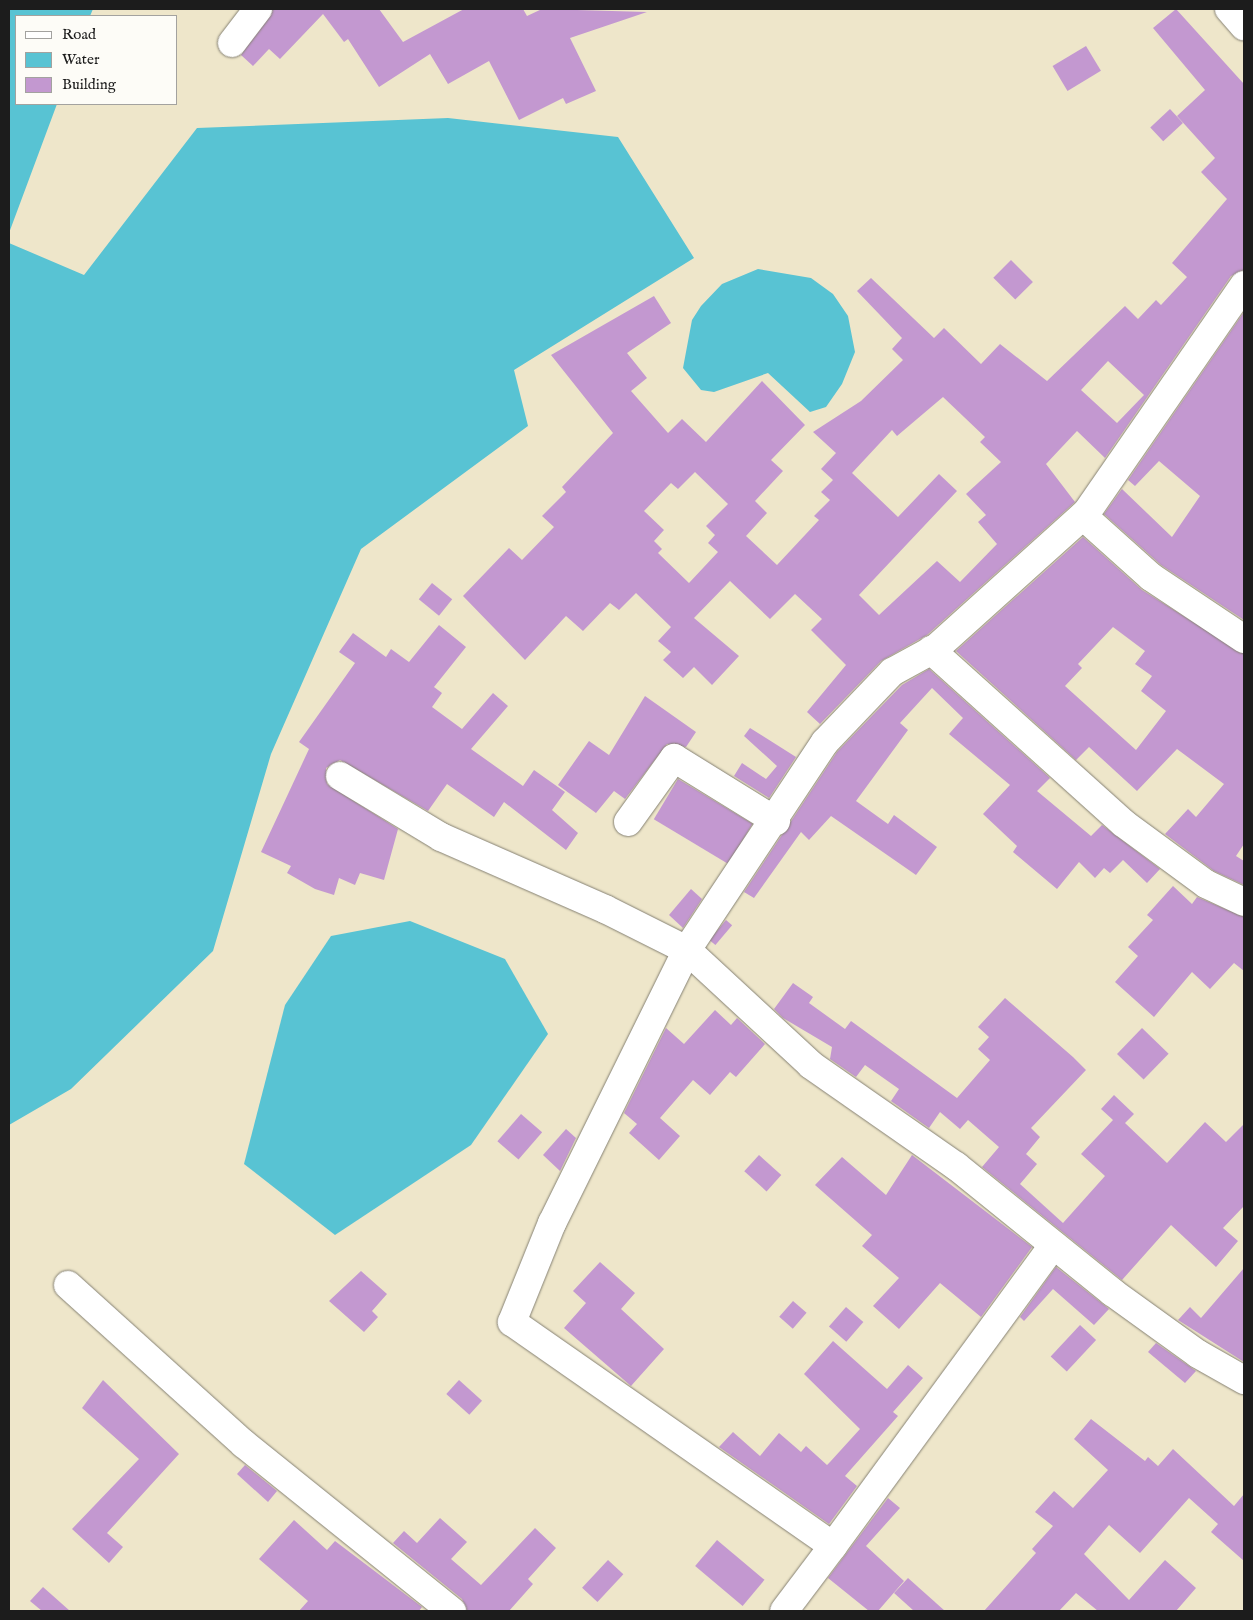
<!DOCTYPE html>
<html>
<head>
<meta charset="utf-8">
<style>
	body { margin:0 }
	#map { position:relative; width:1253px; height:1620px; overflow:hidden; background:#eee6ca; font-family:"IM FELL English",serif }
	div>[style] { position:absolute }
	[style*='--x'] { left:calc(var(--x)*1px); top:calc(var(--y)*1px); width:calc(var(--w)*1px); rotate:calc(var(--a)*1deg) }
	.water>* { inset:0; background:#58c3d3 }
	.building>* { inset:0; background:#c398d0; transform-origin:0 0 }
	.roads { filter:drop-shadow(0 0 1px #858173) drop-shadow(0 0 1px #858173) }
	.minor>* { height:28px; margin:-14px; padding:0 14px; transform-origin:14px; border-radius:14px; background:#fff }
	span { translate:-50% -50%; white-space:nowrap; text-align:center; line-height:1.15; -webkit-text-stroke:5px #fdfcf7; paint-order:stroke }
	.frame { position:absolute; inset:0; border:10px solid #1c1c1c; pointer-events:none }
	.legend { position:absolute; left:15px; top:15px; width:162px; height:90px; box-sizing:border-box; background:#fdfcf7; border:1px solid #a3a29f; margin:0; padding:6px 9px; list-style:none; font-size:15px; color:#1c1c1c }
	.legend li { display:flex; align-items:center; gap:10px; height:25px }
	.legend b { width:25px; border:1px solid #a3a29f }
</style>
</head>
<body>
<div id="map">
	<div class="water">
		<div style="clip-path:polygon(9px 9px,93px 9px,90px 16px,16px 16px,16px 104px,57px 104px,9px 233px)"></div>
		<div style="clip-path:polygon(448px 118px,618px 137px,694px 258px,514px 370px,528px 426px,361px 549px,271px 754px,213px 951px,71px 1089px,9px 1125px,9px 243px,84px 275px,197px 128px)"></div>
		<div style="clip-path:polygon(758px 269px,811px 278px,833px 294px,848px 316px,855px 352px,842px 384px,826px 407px,810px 412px,768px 373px,714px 392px,701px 390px,683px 368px,692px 320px,701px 306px,722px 284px)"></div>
		<div style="clip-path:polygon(410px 921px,505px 959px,548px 1034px,471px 1145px,335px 1235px,244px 1164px,285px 1005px,331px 936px)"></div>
	</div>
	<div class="building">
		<div style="clip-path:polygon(273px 9px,379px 9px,403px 42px,464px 9px,523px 9px,527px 16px,542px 9px,647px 12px,570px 38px,596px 91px,566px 104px,563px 98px,519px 120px,489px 61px,448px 84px,430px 54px,379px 87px,348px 39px,344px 42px,323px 14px,280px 59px,269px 49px,253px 66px,241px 55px)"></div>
		<div style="clip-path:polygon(evenodd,1176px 9px,1244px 84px,1244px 270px,1231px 276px,1105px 458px,1077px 431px,1046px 464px,1075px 502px,927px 635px,881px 661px,820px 724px,807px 712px,846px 665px,811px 630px,822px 619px,795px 594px,770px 619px,730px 581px,694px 618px,739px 656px,712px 685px,694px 667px,683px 678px,663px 660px,671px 652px,658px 641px,671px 627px,636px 593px,619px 610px,610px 603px,583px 631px,566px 616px,525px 660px,463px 596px,509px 548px,522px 560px,554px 527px,542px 516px,566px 492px,562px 487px,613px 433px,551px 355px,654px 296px,671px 323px,627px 353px,647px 378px,631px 391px,668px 433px,682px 419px,706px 442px,762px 381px,805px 425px,771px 460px,783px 471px,755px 501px,767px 513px,746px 536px,777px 565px,819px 520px,814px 516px,830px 500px,821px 492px,833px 480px,821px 469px,836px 453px,813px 432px,861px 401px,903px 360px,892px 349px,902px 338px,857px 291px,871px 278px,934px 338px,944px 328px,981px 364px,1000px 344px,1047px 381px,1125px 306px,1138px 319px,1156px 300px,1161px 305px,1187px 277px,1172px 263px,1227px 199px,1201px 172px,1215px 158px,1177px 116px,1205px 90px,1153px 28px,1176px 9px,1108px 361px,1144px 395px,1117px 423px,1081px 390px,1108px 361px,1176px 9px,943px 397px,985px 437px,980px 442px,1001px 462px,966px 494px,986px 515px,978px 522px,997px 544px,960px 582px,937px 561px,879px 615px,859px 595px,957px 491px,939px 474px,898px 517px,852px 473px,892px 430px,897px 436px,943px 397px,1176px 9px,695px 472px,728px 504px,706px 526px,715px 535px,708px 543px,718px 552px,689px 583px,658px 553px,662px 549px,654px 541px,664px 530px,644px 511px,671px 483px,678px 489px,695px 472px)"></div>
		<div style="left:1086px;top:46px;width:29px;height:39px;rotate:59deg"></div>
		<div style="left:1170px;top:109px;width:19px;height:27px;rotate:47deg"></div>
		<div style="left:1011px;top:260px;width:31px;height:25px;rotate:45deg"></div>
		<div style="clip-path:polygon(1244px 312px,1244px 620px,1161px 565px,1104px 514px,1122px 489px,1172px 537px,1200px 496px,1159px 461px,1135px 486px,1128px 480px)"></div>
		<div style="clip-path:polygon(evenodd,1083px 537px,1142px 590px,1244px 654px,1244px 844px,1236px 856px,1244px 861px,1244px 885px,1214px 871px,1165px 834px,1188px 809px,1196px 817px,1224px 784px,1177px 749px,1137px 791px,1089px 747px,1076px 760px,956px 651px,1083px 537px,1113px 627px,1145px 651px,1135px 664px,1152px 676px,1141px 691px,1166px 711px,1136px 750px,1065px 686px,1082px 668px,1078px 664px,1113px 627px)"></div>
		<div style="left:432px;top:583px;width:26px;height:21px;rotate:39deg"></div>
		<div style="clip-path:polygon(439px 625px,466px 647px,434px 687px,442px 693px,432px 707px,462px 729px,493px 693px,508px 706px,471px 749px,523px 786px,534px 770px,565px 792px,552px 810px,578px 833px,566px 850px,504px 802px,494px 817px,447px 784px,428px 811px,340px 760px,326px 768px,327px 784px,398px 829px,384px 880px,360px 873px,355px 885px,339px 878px,334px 895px,315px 889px,287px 873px,291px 866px,261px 852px,309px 749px,299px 742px,355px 663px,339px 652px,353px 633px,386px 657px,391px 649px,409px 662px)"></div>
		<div style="clip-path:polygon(929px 669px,1050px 778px,1037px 791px,1091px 836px,1102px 825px,1160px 869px,1147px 883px,1123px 860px,1110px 873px,1104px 868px,1095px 878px,1079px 862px,1057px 889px,1013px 852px,1017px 846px,983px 814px,1010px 785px,949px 734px,963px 718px,932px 688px,900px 723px,908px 730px,856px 801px,888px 824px,894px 815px,937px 847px,916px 875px,831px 816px,809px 840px,801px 832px,754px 898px,744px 892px,837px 752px,902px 685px)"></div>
		<div style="clip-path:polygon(645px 696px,696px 732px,686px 747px,667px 744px,625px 799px,614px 791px,596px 813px,558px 785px,589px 741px,609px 755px)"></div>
		<div style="clip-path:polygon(750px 728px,796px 757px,769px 798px,734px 776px,742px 763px,766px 779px,777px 766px,744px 736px)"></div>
		<div style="left:678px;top:779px;width:87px;height:47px;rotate:31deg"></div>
		<div style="clip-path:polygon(1173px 886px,1192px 904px,1197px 897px,1244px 917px,1244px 971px,1234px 963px,1210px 989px,1192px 972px,1154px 1017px,1115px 982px,1138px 956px,1128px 947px,1153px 920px,1147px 915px)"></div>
		<div style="clip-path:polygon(691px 889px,702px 899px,683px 928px,669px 915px)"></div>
		<div style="left:726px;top:920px;width:8px;height:26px;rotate:40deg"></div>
		<div style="clip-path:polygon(793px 983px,813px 997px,809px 1003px,845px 1029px,851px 1021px,957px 1098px,990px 1060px,978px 1049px,989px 1037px,978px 1027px,1005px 998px,1073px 1057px,1086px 1070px,1031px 1128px,1040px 1137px,1026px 1154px,1037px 1164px,1020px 1184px,1063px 1223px,1105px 1176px,1081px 1154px,1113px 1120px,1101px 1109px,1114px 1095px,1134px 1114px,1125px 1123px,1167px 1163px,1205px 1122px,1226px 1142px,1244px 1124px,1244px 1206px,1223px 1228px,1238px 1241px,1216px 1267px,1171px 1225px,1122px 1280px,982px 1167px,999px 1147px,968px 1120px,960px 1129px,940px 1112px,929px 1128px,891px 1101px,899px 1089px,865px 1065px,856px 1077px,830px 1059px,832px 1047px,783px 1018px,774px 1009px)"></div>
		<div style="clip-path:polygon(715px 1010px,731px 1025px,737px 1018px,765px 1044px,736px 1077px,730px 1072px,710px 1095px,693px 1080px,660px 1118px,680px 1136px,659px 1160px,629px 1133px,637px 1124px,624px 1113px,666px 1028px,684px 1044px)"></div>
		<div style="left:1142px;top:1028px;width:37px;height:36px;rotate:44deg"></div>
		<div style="left:521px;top:1114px;width:28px;height:36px;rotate:41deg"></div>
		<div style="clip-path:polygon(566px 1129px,576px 1138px,560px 1171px,543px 1155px)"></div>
		<div style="left:759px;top:1155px;width:30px;height:22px;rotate:42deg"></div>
		<div style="clip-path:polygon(912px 1155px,1032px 1247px,981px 1317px,940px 1283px,899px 1329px,873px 1306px,899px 1278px,862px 1246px,872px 1235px,815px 1185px,842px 1157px,886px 1195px)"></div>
		<div style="clip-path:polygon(600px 1262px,635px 1293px,621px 1309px,664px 1349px,631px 1386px,564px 1328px,586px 1303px,573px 1291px)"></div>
		<div style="clip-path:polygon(1056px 1267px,1109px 1309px,1094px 1325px,1053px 1289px,1024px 1321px,1020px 1317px)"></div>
		<div style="clip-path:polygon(1244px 1268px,1244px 1362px,1178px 1320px,1190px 1307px,1201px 1318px)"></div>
		<div style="clip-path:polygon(361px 1271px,387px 1294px,372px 1311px,378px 1317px,364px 1332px,329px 1301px)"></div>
		<div style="left:793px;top:1301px;width:18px;height:21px;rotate:41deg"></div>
		<div style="left:846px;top:1307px;width:23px;height:26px;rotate:41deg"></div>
		<div style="left:1080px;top:1325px;width:22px;height:43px;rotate:43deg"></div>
		<div style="clip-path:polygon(833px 1341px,887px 1389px,908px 1365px,923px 1378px,893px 1412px,898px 1416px,845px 1476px,857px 1486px,829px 1524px,719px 1447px,733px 1432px,760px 1456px,779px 1433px,801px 1452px,806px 1446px,827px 1465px,830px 1462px,860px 1429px,804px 1374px)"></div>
		<div style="clip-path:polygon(1156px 1343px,1196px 1371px,1185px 1383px,1148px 1352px)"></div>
		<div style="clip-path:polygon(103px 1380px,179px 1454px,107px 1533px,123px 1547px,109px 1563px,72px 1529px,139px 1459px,82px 1408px)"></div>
		<div style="left:459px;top:1380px;width:31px;height:19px;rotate:42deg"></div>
		<div style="clip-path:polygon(1091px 1419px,1145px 1461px,1148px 1457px,1158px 1466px,1173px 1449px,1234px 1506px,1244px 1494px,1244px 1561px,1211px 1532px,1218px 1524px,1189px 1498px,1140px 1553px,1109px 1525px,1084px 1554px,1129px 1600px,1165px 1560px,1196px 1588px,1176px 1611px,1098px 1611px,1076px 1593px,1059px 1611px,984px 1611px,1036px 1553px,1032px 1549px,1053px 1526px,1035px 1512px,1054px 1491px,1073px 1508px,1108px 1470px,1074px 1439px)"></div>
		<div style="clip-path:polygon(245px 1465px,277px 1491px,268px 1502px,237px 1474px)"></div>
		<div style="clip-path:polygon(888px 1498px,900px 1508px,866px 1546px,904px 1581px,878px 1611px,869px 1611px,828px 1578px)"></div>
		<div style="clip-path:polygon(440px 1518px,467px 1542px,451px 1559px,481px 1585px,535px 1528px,556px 1548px,528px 1579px,533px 1584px,509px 1611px,467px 1611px,462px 1599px,393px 1543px,404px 1531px,417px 1543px)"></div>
		<div style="clip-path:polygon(294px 1520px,327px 1550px,335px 1541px,422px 1607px,419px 1611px,299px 1611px,308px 1601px,259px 1559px)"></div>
		<div style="left:717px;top:1540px;width:62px;height:34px;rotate:40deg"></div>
		<div style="left:608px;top:1560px;width:21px;height:38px;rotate:43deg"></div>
		<div style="clip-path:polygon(908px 1578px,945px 1611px,914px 1611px,894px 1593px)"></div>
		<div style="clip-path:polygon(43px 1587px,70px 1611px,42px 1611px,30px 1601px)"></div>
	</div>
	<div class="roads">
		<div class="minor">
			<div style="--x:1229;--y:9;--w:23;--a:49"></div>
			<div style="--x:232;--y:43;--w:43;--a:-52.6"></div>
			<div style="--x:1244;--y:285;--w:276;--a:124.7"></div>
			<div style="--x:1087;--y:512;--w:203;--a:138"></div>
			<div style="--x:936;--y:648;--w:50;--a:151.4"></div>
			<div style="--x:892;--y:672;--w:97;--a:133.7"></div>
			<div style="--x:825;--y:742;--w:250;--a:123.6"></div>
			<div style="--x:687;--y:950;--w:169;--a:42.8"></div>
			<div style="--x:811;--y:1065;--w:177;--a:34.9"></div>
			<div style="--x:956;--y:1166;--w:201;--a:38.9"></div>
			<div style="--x:1112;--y:1292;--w:106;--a:35.8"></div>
			<div style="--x:1198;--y:1354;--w:53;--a:29.5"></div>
			<div style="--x:1083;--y:516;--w:91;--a:41.9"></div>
			<div style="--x:1151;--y:577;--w:112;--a:33.7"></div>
			<div style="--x:931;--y:650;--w:258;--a:42"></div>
			<div style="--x:1123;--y:823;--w:103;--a:36.3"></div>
			<div style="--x:1206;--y:884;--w:42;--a:25.3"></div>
			<div style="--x:340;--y:776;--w:118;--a:31.1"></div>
			<div style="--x:441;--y:837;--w:179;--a:23.7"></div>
			<div style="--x:605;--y:909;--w:92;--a:26.6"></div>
			<div style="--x:687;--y:950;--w:305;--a:116.3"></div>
			<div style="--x:552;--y:1223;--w:107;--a:112"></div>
			<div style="--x:512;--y:1322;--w:391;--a:34.9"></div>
			<div style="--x:833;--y:1546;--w:81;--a:127"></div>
			<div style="--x:628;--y:822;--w:79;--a:-54.3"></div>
			<div style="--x:674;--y:758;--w:120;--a:31.7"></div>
			<div style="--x:68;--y:1285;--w:237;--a:42.1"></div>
			<div style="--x:244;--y:1444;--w:267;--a:38.8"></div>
			<div style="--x:833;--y:1546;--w:373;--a:-53.8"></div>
		</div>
	</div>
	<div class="frame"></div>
	<ul class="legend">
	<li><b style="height:6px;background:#fff"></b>Road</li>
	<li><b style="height:14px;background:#58c3d3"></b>Water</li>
	<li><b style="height:14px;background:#c398d0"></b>Building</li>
	</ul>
</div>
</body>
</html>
